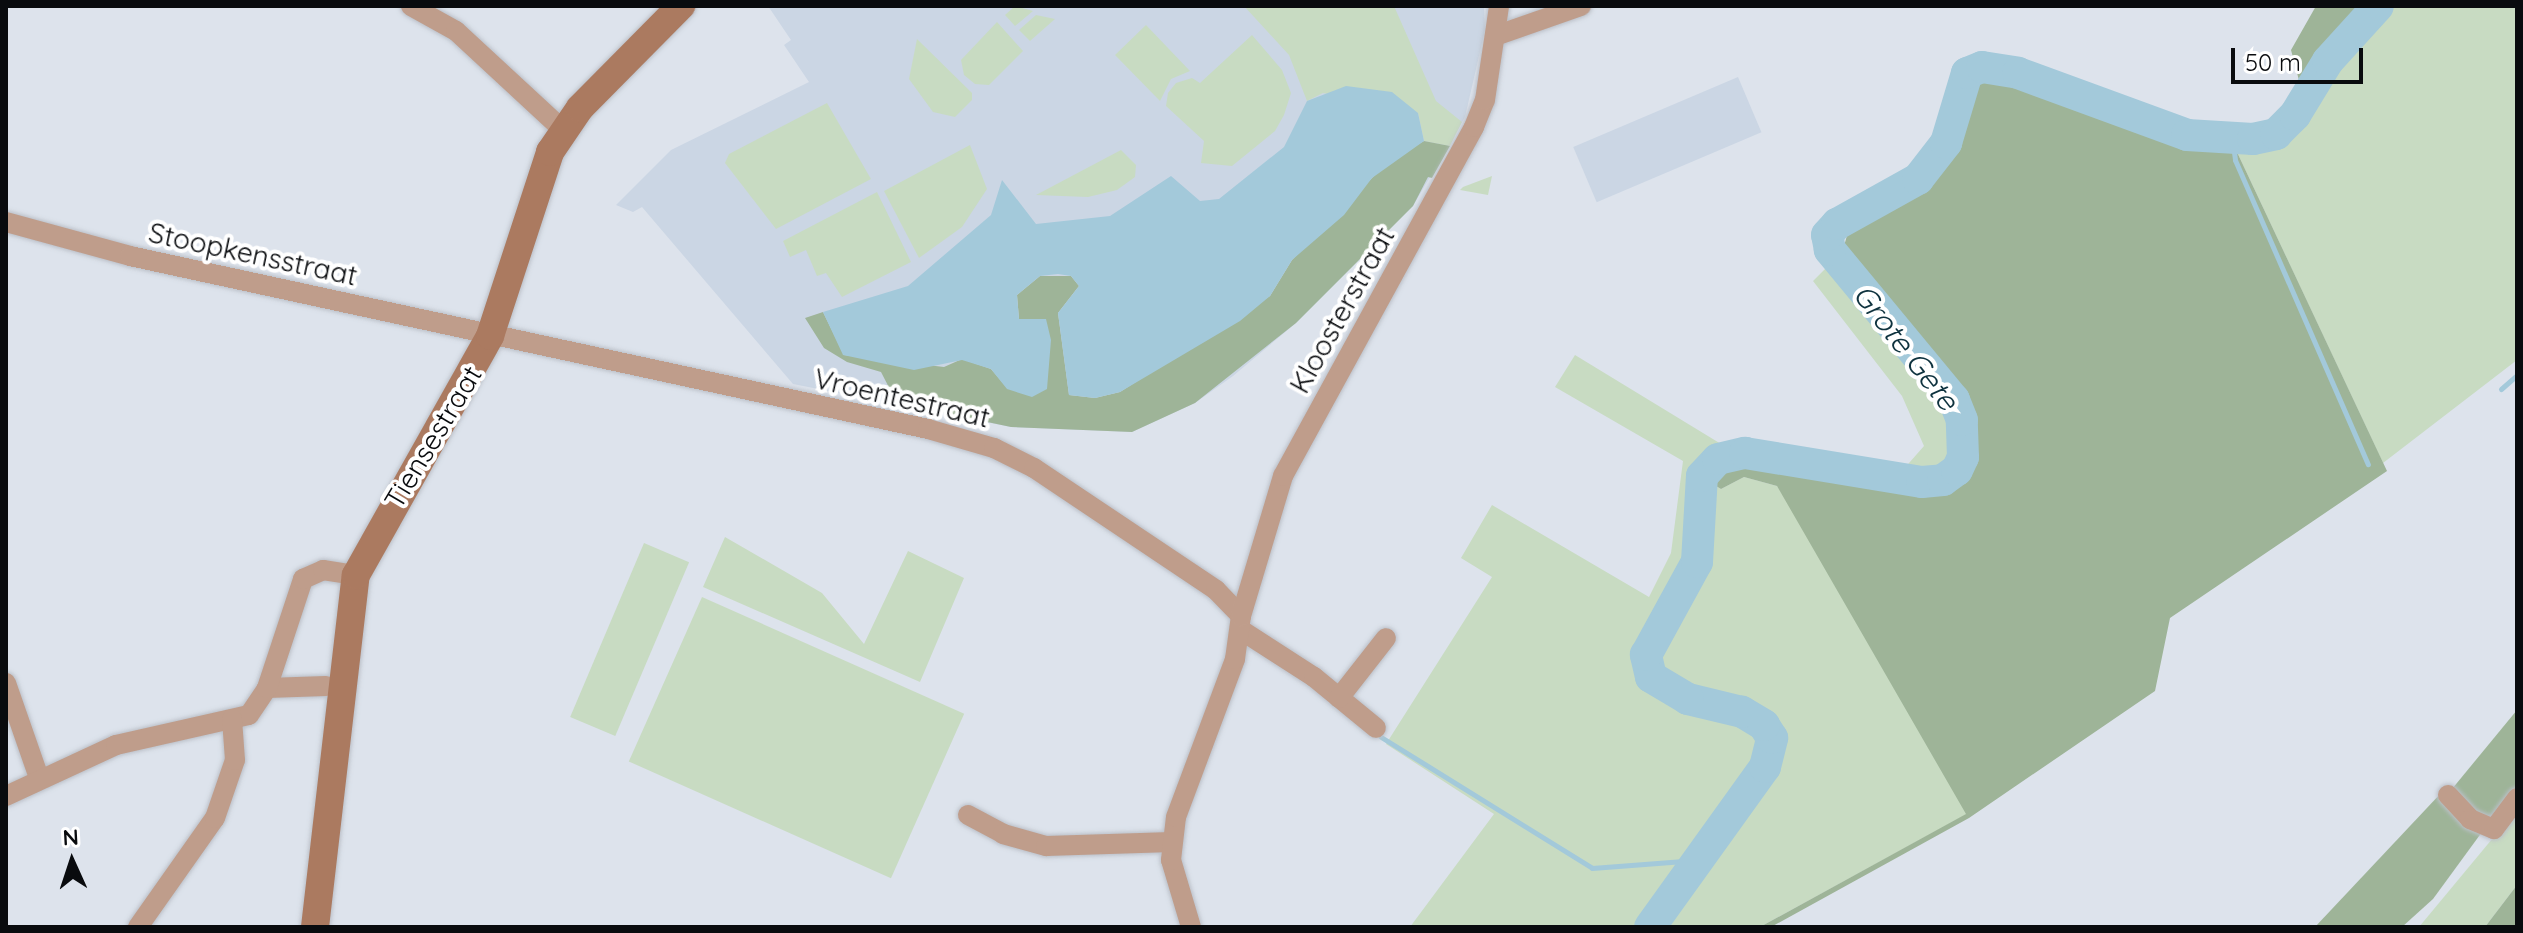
<!DOCTYPE html>
<html>
<head>
<meta charset="utf-8">
<style>
	body { margin:0 }
	#map { position:relative; width:2523px; height:933px; overflow:hidden; background:#dde3ec; font-family:Quicksand,sans-serif }
	div>[style] { position:absolute }
	[style*='--x'] { left:calc(var(--x)*1px); top:calc(var(--y)*1px); width:calc(var(--w)*1px); rotate:calc(var(--a)*1deg) }
	.built>* { inset:0; background:#cbd6e4; transform-origin:0 0 }
	.green>* { inset:0; background:#c8dbc2; transform-origin:0 0 }
	.forest>* { inset:0; background:#9eb498 }
	.water>* { inset:0; background:#a3c9da }
	.stream>* { height:5px; margin:-2.5px; padding:0 2.5px; transform-origin:2.5px; border-radius:2.5px; background:#a3c9da }
	.river>* { height:32px; margin:-16px; padding:0 16px; transform-origin:16px; border-radius:16px; background:#a3c9da }
	.roads { filter:drop-shadow(0 0 2px #bbc0c8) drop-shadow(0 0 2px #bbc0c8) }
	.street>* { height:20px; margin:-10px; padding:0 10px; transform-origin:10px; border-radius:10px; background:#bf9d8b }
	.secondary>* { height:28px; margin:-14px; padding:0 14px; transform-origin:14px; border-radius:14px; background:#ab7a60 }
	span { translate:-50% -50%; white-space:nowrap; text-align:center; line-height:1.15; -webkit-text-stroke:8px #fff; paint-order:stroke }
	.street-label { font-size:28px; color:#090b0e }
	.water-label { font-size:30px; color:#0e323e; font-style:italic }
	.frame { position:absolute; inset:0; border:8px solid #090b0e; pointer-events:none }
	.north { position:absolute; left:32px; top:821px; width:80px; height:80px; -webkit-text-stroke:6px #fff; paint-order:stroke; rotate:357deg; font-size:22px; font-weight:700; line-height:32px; text-align:center; color:#090b0e }
	.north::after { content:''; display:block; margin:auto; width:28px; height:36px; background:#090b0e; clip-path:polygon(50% 0,100% 100%,50% 72%,0 100%) }
	.scale { position:absolute; left:2231px; top:48px; width:132px; height:36px; box-sizing:border-box; border:4px solid #090b0e; border-top:0; padding-left:10px; font-size:24px; line-height:28px; white-space:nowrap; color:#090b0e; -webkit-text-stroke:6px #fff; paint-order:stroke }
</style>
</head>
<body>
<div id="map">
	<div class="built">
		<div style="clip-path:polygon(768px 6px,1484px 6px,1485px 30px,1465px 117px,1413px 206px,1296px 323px,1233px 376px,1195px 403px,1132px 432px,1011px 427px,793px 384px,642px 207px,633px 212px,616px 205px,671px 150px,809px 82px,784px 45px,791px 40px)"></div>
		<div style="left:1738px;top:77px;width:60px;height:179px;rotate:67deg"></div>
	</div>
	<div class="green">
		<div style="clip-path:polygon(1015px 6px,1033px 11px,1015px 26px,1005px 15px)"></div>
		<div style="clip-path:polygon(1244px 6px,1394px 6px,1436px 101px,1462px 122px,1450px 146px,1424px 141px,1418px 113px,1323px 93px,1307px 101px,1289px 55px)"></div>
		<div style="clip-path:polygon(2395px 6px,2517px 6px,2517px 360px,2383px 463px,2236px 150px,2276px 142px,2328px 84px,2356px 37px)"></div>
		<div style="clip-path:polygon(1036px 15px,1055px 19px,1030px 41px,1019px 30px)"></div>
		<div style="clip-path:polygon(997px 22px,1023px 51px,989px 85px,975px 84px,964px 75px,961px 60px)"></div>
		<div style="clip-path:polygon(1146px 25px,1190px 71px,1171px 79px,1160px 101px,1115px 55px)"></div>
		<div style="clip-path:polygon(1252px 35px,1282px 70px,1291px 93px,1284px 115px,1275px 131px,1232px 166px,1201px 163px,1204px 141px,1166px 106px,1168px 93px,1176px 83px,1192px 78px,1200px 83px)"></div>
		<div style="clip-path:polygon(917px 39px,972px 93px,972px 100px,955px 117px,933px 112px,909px 79px)"></div>
		<div style="clip-path:polygon(827px 103px,871px 179px,776px 229px,725px 163px,729px 154px)"></div>
		<div style="clip-path:polygon(970px 145px,987px 189px,962px 227px,919px 258px,884px 191px)"></div>
		<div style="clip-path:polygon(1121px 150px,1136px 165px,1135px 177px,1117px 190px,1088px 197px,1036px 195px)"></div>
		<div style="clip-path:polygon(1492px 176px,1488px 195px,1460px 190px,1463px 187px)"></div>
		<div style="clip-path:polygon(877px 192px,911px 262px,842px 297px,826px 273px,817px 276px,806px 250px,790px 257px,783px 241px)"></div>
		<div style="clip-path:polygon(1827px 267px,1936px 397px,1957px 446px,1950px 461px,1929px 471px,1902px 471px,1924px 446px,1902px 396px,1813px 281px)"></div>
		<div style="clip-path:polygon(1575px 355px,1726px 447px,1694px 470px,1692px 549px,1637px 661px,1639px 677px,1667px 699px,1755px 725px,1760px 736px,1757px 754px,1641px 927px,1410px 927px,1494px 814px,1386px 744px,1492px 577px,1461px 558px,1492px 505px,1649px 597px,1671px 553px,1683px 461px,1555px 387px)"></div>
		<div style="clip-path:polygon(1744px 477px,1777px 486px,1806px 528px,1967px 814px,1760px 927px,1655px 927px,1763px 783px,1778px 744px,1774px 724px,1764px 715px,1667px 681px,1660px 676px,1653px 656px,1704px 564px,1711px 483px,1721px 489px)"></div>
		<div style="clip-path:polygon(725px 537px,822px 593px,864px 644px,908px 551px,964px 578px,920px 682px,703px 587px)"></div>
		<div style="left:644px;top:543px;width:49px;height:189px;rotate:23deg"></div>
		<div style="left:702px;top:597px;width:287px;height:180px;rotate:24deg"></div>
		<div style="clip-path:polygon(2517px 809px,2517px 885px,2485px 927px,2419px 927px)"></div>
	</div>
	<div class="forest">
		<div style="clip-path:polygon(2316px 6px,2362px 6px,2350px 15px,2301px 88px,2291px 50px)"></div>
		<div style="clip-path:polygon(1980px 76px,2135px 130px,2236px 150px,2387px 471px,2170px 618px,2155px 691px,1969px 818px,1771px 927px,1760px 927px,1966px 814px,1777px 486px,1744px 477px,1721px 489px,1711px 483px,1722px 467px,1742px 461px,1916px 496px,1939px 493px,1963px 475px,1974px 446px,1964px 401px,1842px 253px,1848px 232px,1929px 185px,1950px 151px)"></div>
		<div style="clip-path:polygon(1424px 141px,1450px 146px,1432px 178px,1428px 177px,1413px 206px,1296px 323px,1195px 403px,1132px 432px,1011px 427px,897px 403px,881px 372px,847px 362px,824px 348px,805px 318px,823px 312px,844px 355px,944px 367px,962px 359px,991px 369px,1008px 389px,1019px 319px,1017px 295px,1040px 276px,1071px 276px,1079px 286px,1058px 313px,1069px 395px,1095px 398px,1120px 392px,1270px 296px,1292px 260px,1372px 178px,1389px 161px)"></div>
		<div style="clip-path:polygon(2517px 710px,2517px 786px,2495px 817px,2485px 821px,2452px 789px)"></div>
		<div style="clip-path:polygon(2442px 792px,2482px 832px,2433px 899px,2402px 927px,2315px 927px)"></div>
		<div style="clip-path:polygon(2517px 885px,2517px 927px,2485px 927px)"></div>
	</div>
	<div class="water">
		<div style="clip-path:polygon(1346px 86px,1392px 92px,1418px 113px,1424px 141px,1372px 178px,1344px 215px,1292px 260px,1270px 296px,1240px 321px,1120px 392px,1095px 398px,1069px 395px,1058px 313px,1079px 286px,1071px 276px,1058px 274px,1040px 276px,1017px 295px,1019px 319px,1046px 319px,1051px 340px,1047px 389px,1032px 397px,1007px 389px,991px 369px,962px 360px,914px 370px,843px 355px,823px 312px,908px 286px,991px 215px,1002px 180px,1036px 224px,1110px 216px,1171px 176px,1200px 201px,1219px 199px,1284px 147px,1307px 101px)"></div>
	</div>
	<div class="stream">
		<div style="--x:2232;--y:138;--w:22;--a:82"></div>
		<div style="--x:2235;--y:160;--w:332;--a:66.4"></div>
		<div style="--x:2501;--y:389;--w:21;--a:-41"></div>
		<div style="--x:1381;--y:737;--w:248;--a:31.8"></div>
		<div style="--x:1592;--y:868;--w:105;--a:-4.4"></div>
	</div>
	<div class="river">
		<div style="--x:1650;--y:927;--w:197;--a:-54.3"></div>
		<div style="--x:1765;--y:767;--w:30;--a:-76"></div>
		<div style="--x:1772;--y:738;--w:15;--a:-122"></div>
		<div style="--x:1764;--y:725;--w:26;--a:-149"></div>
		<div style="--x:1742;--y:712;--w:56;--a:-166.5"></div>
		<div style="--x:1688;--y:699;--w:43;--a:-149.3"></div>
		<div style="--x:1651;--y:677;--w:23;--a:-103"></div>
		<div style="--x:1646;--y:655;--w:106;--a:-61.3"></div>
		<div style="--x:1697;--y:562;--w:86;--a:-86.7"></div>
		<div style="--x:1702;--y:476;--w:23;--a:-47"></div>
		<div style="--x:1718;--y:459;--w:28;--a:-13"></div>
		<div style="--x:1745;--y:453;--w:179;--a:9.3"></div>
		<div style="--x:1922;--y:482;--w:21;--a:-5"></div>
		<div style="--x:1943;--y:480;--w:17;--a:-36"></div>
		<div style="--x:1957;--y:470;--w:14;--a:-65"></div>
		<div style="--x:1963;--y:457;--w:37;--a:-92"></div>
		<div style="--x:1962;--y:420;--w:22;--a:-112"></div>
		<div style="--x:1954;--y:400;--w:195;--a:-129.6"></div>
		<div style="--x:1830;--y:250;--w:15;--a:-101"></div>
		<div style="--x:1827;--y:235;--w:15;--a:-48"></div>
		<div style="--x:1837;--y:224;--w:93;--a:-29.1"></div>
		<div style="--x:1918;--y:179;--w:46;--a:-52.1"></div>
		<div style="--x:1946;--y:143;--w:73;--a:-73.3"></div>
		<div style="--x:1967;--y:73;--w:16;--a:-22"></div>
		<div style="--x:1982;--y:67;--w:36;--a:9"></div>
		<div style="--x:2018;--y:73;--w:180;--a:20.1"></div>
		<div style="--x:2187;--y:135;--w:66;--a:3.5"></div>
		<div style="--x:2253;--y:139;--w:24;--a:-12"></div>
		<div style="--x:2276;--y:134;--w:27;--a:-45"></div>
		<div style="--x:2295;--y:115;--w:63;--a:-58.6"></div>
		<div style="--x:2328;--y:61;--w:74;--a:-47.7"></div>
	</div>
	<div class="roads">
		<div class="street">
			<div style="--x:411;--y:6;--w:51;--a:29.1"></div>
			<div style="--x:456;--y:31;--w:146;--a:42.8"></div>
			<div style="--x:1498;--y:35;--w:88;--a:-19.3"></div>
			<div style="--x:6;--y:222;--w:129;--a:15.3"></div>
			<div style="--x:130;--y:256;--w:817;--a:12.23"></div>
			<div style="--x:928;--y:429;--w:69;--a:16.1"></div>
			<div style="--x:994;--y:448;--w:45;--a:26.6"></div>
			<div style="--x:1034;--y:468;--w:219;--a:33.8"></div>
			<div style="--x:1216;--y:590;--w:36;--a:46"></div>
			<div style="--x:1241;--y:630;--w:87;--a:32.8"></div>
			<div style="--x:1314;--y:677;--w:80;--a:39.4"></div>
			<div style="--x:6;--y:683;--w:101;--a:70.8"></div>
			<div style="--x:267;--y:688;--w:59;--a:-1.9"></div>
			<div style="--x:1339;--y:698;--w:76;--a:-51.9"></div>
			<div style="--x:2448;--y:795;--w:33;--a:47"></div>
			<div style="--x:2470;--y:819;--w:26;--a:23"></div>
			<div style="--x:2494;--y:829;--w:39;--a:-53"></div>
			<div style="--x:6;--y:796;--w:121;--a:-24.9"></div>
			<div style="--x:116;--y:745;--w:136;--a:-12.7"></div>
			<div style="--x:249;--y:715;--w:32;--a:-56"></div>
			<div style="--x:267;--y:688;--w:115;--a:-71.7"></div>
			<div style="--x:303;--y:579;--w:22;--a:-24"></div>
			<div style="--x:323;--y:570;--w:33;--a:9"></div>
			<div style="--x:968;--y:815;--w:40;--a:28"></div>
			<div style="--x:1003;--y:834;--w:45;--a:15.6"></div>
			<div style="--x:1046;--y:846;--w:126;--a:-1.8"></div>
			<div style="--x:138;--y:927;--w:133;--a:-54.8"></div>
			<div style="--x:215;--y:818;--w:61;--a:-71"></div>
			<div style="--x:235;--y:760;--w:41;--a:-94.2"></div>
			<div style="--x:1191;--y:927;--w:70;--a:-106.6"></div>
			<div style="--x:1171;--y:860;--w:43;--a:-83.4"></div>
			<div style="--x:1176;--y:817;--w:169;--a:-69.5"></div>
			<div style="--x:1235;--y:659;--w:43;--a:-82.1"></div>
			<div style="--x:1241;--y:616;--w:146;--a:-73.3"></div>
			<div style="--x:1283;--y:476;--w:398;--a:-61.3"></div>
			<div style="--x:1474;--y:127;--w:29;--a:-68"></div>
			<div style="--x:1485;--y:100;--w:95;--a:-81.5"></div>
		</div>
		<div class="secondary">
			<div style="--x:315;--y:927;--w:354;--a:-83.4"></div>
			<div style="--x:356;--y:575;--w:274;--a:-60.7"></div>
			<div style="--x:490;--y:336;--w:194;--a:-71.9"></div>
			<div style="--x:550;--y:152;--w:53;--a:-55.7"></div>
			<div style="--x:580;--y:108;--w:144;--a:-45.3"></div>
		</div>
	</div>
	<div class="street-label">
		<span style="left:253px;top:254px;rotate:12deg">Stoopkensstraat</span>
		<span style="left:1342px;top:310px;rotate:-61deg">Kloosterstraat</span>
		<span style="left:902px;top:398px;rotate:13deg">Vroentestraat</span>
		<span style="left:433px;top:437px;rotate:-59deg">Tiensestraat</span>
	</div>
	<div class="water-label">
		<span style="left:1906px;top:347px;rotate:52deg">Grote Gete</span>
	</div>
	<div class="frame"></div>
	<div class="north">N</div>
	<div class="scale">50 m</div>
</div>
</body>
</html>
